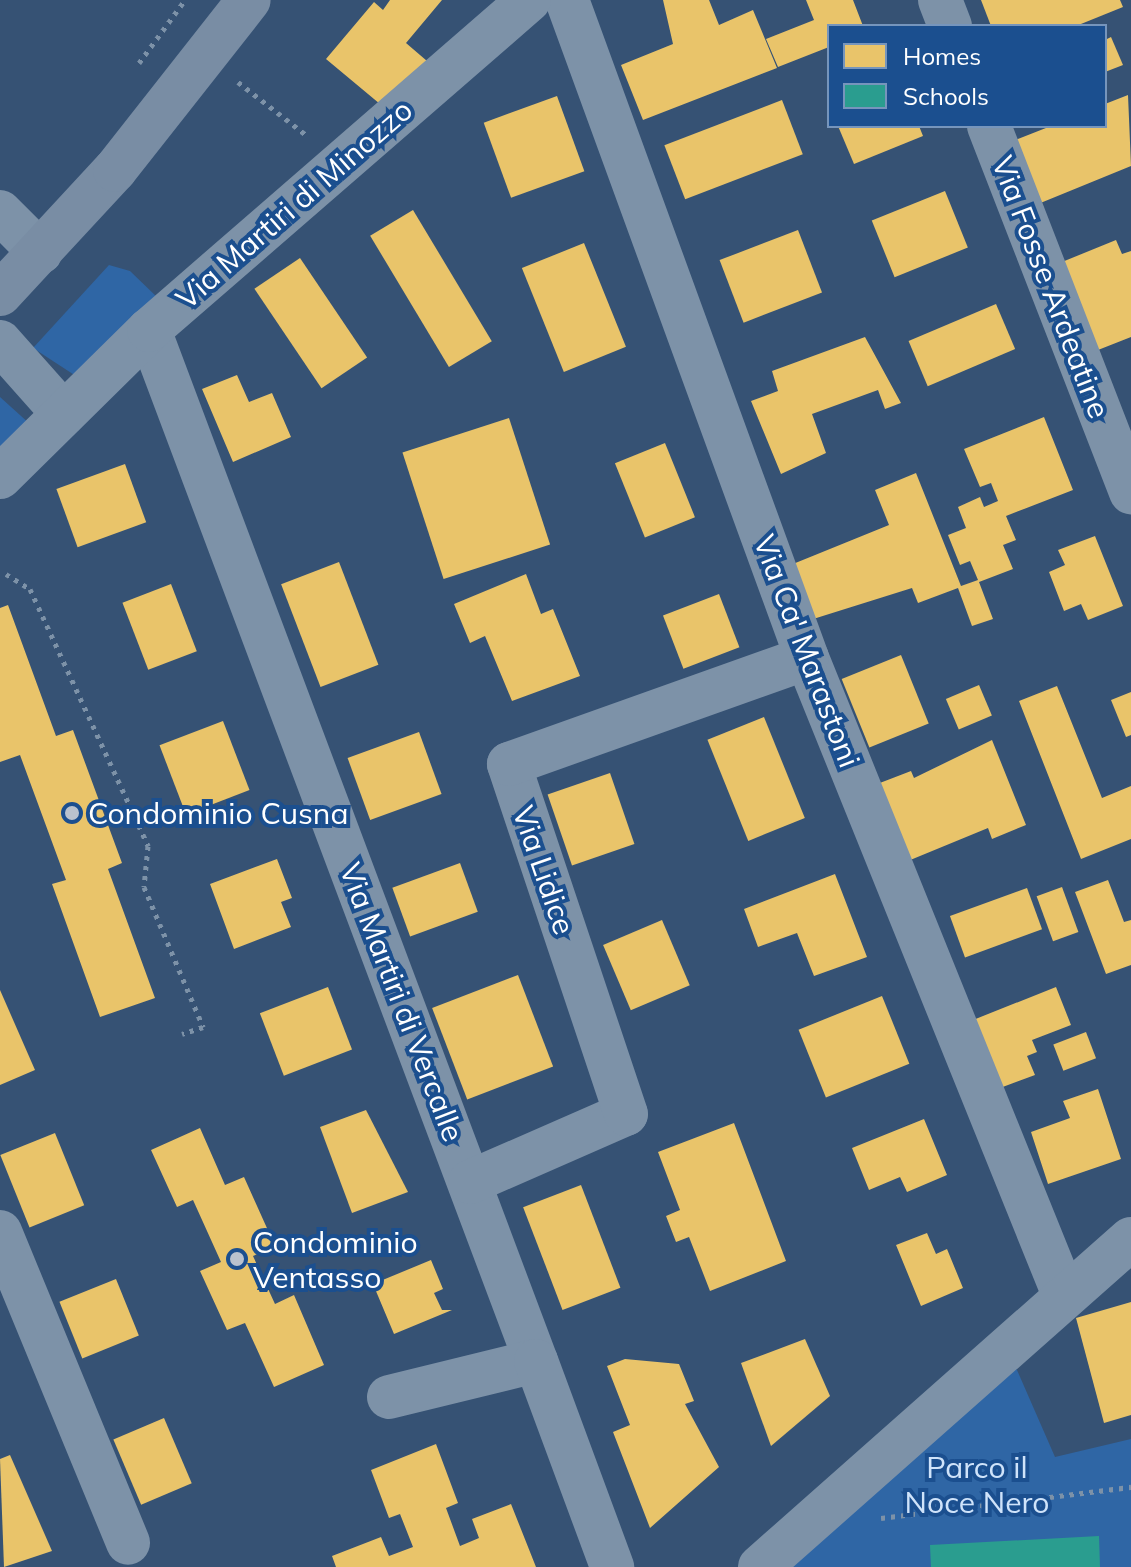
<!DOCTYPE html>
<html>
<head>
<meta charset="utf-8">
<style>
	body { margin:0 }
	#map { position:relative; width:1131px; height:1567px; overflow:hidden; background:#365274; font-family:Mulish,sans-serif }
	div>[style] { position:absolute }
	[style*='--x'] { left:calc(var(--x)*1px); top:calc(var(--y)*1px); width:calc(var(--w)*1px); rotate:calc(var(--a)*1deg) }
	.green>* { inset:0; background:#2f66a5 }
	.homes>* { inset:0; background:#e9c46a; transform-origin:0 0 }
	.schools>* { inset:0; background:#2a9d8f }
	.path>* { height:5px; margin-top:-2.5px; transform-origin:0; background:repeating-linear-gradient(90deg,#7d92a8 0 4px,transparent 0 10px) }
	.street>* { height:44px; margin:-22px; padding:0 22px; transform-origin:22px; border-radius:22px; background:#7d92a8 }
	.secondary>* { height:44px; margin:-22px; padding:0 22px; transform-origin:22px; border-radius:22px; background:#798da4 }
	.dots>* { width:22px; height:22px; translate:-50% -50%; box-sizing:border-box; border:4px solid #1b4f8f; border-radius:50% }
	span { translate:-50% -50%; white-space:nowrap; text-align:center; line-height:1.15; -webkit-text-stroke:8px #1b4f8f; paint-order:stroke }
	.street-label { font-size:30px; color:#fff }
	.poi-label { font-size:30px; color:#fff }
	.left { translate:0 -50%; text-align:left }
	.park-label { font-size:30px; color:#cfe3fa }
	.legend { position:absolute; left:827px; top:24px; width:280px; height:104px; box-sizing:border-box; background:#1b4f8f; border:2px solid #7695bc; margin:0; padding:10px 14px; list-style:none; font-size:24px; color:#fff }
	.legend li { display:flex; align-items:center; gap:16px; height:40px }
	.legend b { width:40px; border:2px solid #7695bc }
</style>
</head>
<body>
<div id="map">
	<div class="green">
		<div style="clip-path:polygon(109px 265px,130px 271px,159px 299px,82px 380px,33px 348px)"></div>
		<div style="clip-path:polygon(0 397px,31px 425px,0 456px)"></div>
		<div style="clip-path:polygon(1006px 1345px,1055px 1457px,1131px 1439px,1131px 1567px,760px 1567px)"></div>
	</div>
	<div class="homes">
		<div style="clip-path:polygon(390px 0,442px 0,406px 43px,427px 61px,386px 109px,326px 59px,374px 2px,383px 10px)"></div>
		<div style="clip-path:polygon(663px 0,709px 0,719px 25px,753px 10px,777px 68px,643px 120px,621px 65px,673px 44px)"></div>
		<div style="clip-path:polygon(806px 0,853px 0,863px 26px,829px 26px,829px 47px,778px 67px,766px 39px,814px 20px)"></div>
		<div style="clip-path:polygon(981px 0,1120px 0,1123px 7px,1076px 26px,991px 26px)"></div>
		<div style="clip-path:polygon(1111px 37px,1123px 65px,1105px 72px,1105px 40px)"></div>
		<div style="clip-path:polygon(1128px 95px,1131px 166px,1038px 204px,1013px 141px,1051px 126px,1105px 126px,1105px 104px)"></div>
		<div style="left:557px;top:96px;width:80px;height:78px;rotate:70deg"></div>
		<div style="left:782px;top:100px;width:58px;height:126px;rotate:69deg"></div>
		<div style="clip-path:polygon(838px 126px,919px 126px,923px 136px,854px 164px)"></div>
		<div style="left:945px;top:191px;width:61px;height:79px;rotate:68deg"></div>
		<div style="left:413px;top:210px;width:153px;height:50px;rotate:59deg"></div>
		<div style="left:798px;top:230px;width:67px;height:84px;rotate:69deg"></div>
		<div style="clip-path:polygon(1116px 240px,1122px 254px,1131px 251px,1131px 337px,1098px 350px,1062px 262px)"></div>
		<div style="left:584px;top:243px;width:112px;height:67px;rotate:68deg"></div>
		<div style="left:300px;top:258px;width:120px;height:55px;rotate:56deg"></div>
		<div style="left:996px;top:304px;width:49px;height:95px;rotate:67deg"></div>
		<div style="clip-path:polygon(865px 337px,901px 403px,885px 409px,878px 390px,812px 414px,826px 453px,781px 474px,751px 401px,778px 391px,772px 371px)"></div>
		<div style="clip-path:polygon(237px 375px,249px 402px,272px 393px,291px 437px,233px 462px,202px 389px)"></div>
		<div style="clip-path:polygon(1044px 417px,1073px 490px,1006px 516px,1016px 540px,1003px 545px,1013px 569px,979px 582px,993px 619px,972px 626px,958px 588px,918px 603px,912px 588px,810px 620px,788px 566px,889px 525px,875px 490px,916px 473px,961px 586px,978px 580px,970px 561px,960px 565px,948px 535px,966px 528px,958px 507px,980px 497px,984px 507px,998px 501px,991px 483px,980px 487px,964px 449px)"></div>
		<div style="left:509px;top:418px;width:133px;height:112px;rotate:72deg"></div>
		<div style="left:665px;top:443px;width:80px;height:54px;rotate:68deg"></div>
		<div style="left:125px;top:464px;width:62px;height:73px;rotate:70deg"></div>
		<div style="clip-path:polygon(1095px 536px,1123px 606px,1088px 620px,1081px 604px,1064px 611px,1049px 572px,1065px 565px,1058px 550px)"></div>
		<div style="left:339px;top:562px;width:110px;height:62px;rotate:69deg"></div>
		<div style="clip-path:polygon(526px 574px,541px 614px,553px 609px,580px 676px,512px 701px,485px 636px,470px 643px,454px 604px)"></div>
		<div style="left:171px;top:584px;width:72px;height:52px;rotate:69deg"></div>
		<div style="left:719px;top:594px;width:57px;height:60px;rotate:69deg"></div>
		<div style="clip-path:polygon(8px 605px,56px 736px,73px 730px,122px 863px,108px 869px,155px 998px,100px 1017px,52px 884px,66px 880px,20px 755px,0 762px,0 608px)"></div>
		<div style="left:901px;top:655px;width:74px;height:64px;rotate:68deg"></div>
		<div style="left:979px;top:685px;width:33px;height:36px;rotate:67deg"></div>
		<div style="clip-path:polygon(1057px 686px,1102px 798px,1131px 786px,1131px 839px,1081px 859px,1019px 701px)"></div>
		<div style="clip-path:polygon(1131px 692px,1131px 735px,1126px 737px,1111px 700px)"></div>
		<div style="left:764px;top:717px;width:109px;height:61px;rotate:68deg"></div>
		<div style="left:223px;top:721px;width:74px;height:68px;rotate:69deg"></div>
		<div style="left:419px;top:732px;width:66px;height:76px;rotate:70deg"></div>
		<div style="clip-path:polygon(992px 740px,1026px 825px,992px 839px,988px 828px,903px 863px,872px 786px,911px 771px,914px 778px)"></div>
		<div style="left:610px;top:773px;width:75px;height:66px;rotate:71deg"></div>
		<div style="clip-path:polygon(277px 859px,292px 898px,281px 902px,291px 927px,234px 949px,210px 884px)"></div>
		<div style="left:460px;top:863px;width:52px;height:72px;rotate:70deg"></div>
		<div style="clip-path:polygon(835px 874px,867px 957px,814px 976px,797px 933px,758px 947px,744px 909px)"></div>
		<div style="clip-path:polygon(1108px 880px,1124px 922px,1131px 920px,1131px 965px,1106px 974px,1075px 892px)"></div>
		<div style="left:1062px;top:887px;width:48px;height:27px;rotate:70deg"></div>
		<div style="left:1027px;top:888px;width:44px;height:82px;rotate:70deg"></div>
		<div style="left:662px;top:920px;width:71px;height:64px;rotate:67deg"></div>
		<div style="left:518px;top:975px;width:98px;height:92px;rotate:69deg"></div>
		<div style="left:328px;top:987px;width:67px;height:73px;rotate:69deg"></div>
		<div style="clip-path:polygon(1056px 987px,1071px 1025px,1032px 1040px,1037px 1052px,1027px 1056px,1035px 1075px,1000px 1088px,973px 1020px)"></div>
		<div style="clip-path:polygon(0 990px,35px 1070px,0 1085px)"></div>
		<div style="left:882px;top:996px;width:73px;height:90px;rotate:68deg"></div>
		<div style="left:1086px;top:1032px;width:28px;height:35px;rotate:69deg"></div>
		<div style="clip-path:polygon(1098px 1089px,1121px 1159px,1048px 1184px,1031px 1132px,1070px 1118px,1063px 1101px)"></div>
		<div style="clip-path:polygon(366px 1110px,408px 1192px,352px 1213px,320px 1127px)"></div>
		<div style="clip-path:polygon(924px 1119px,947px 1175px,907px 1192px,900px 1177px,869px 1190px,852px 1148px)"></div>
		<div style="clip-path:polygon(734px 1123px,786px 1261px,710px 1291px,689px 1237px,676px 1242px,666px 1216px,680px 1210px,658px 1152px)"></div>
		<div style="clip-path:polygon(200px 1128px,225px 1185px,244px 1177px,275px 1246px,253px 1256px,275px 1304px,294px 1295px,324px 1365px,274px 1387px,245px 1323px,227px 1330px,200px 1271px,221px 1262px,193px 1200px,177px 1207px,151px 1150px)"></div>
		<div style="left:55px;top:1133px;width:78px;height:59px;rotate:68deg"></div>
		<div style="left:581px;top:1185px;width:110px;height:62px;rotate:69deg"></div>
		<div style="clip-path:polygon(927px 1233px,936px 1254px,947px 1249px,963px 1288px,921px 1306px,896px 1245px)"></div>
		<div style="clip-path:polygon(431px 1260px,443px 1289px,434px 1293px,442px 1310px,452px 1310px,394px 1334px,373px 1284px)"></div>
		<div style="left:116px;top:1279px;width:61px;height:61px;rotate:68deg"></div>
		<div style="clip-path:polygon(1131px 1302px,1131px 1415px,1104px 1423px,1076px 1318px)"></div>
		<div style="clip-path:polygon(805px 1339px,830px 1396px,771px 1446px,741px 1363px)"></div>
		<div style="clip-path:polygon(625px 1359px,679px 1364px,694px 1401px,685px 1404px,719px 1467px,650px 1528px,613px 1432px,630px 1425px,607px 1366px)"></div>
		<div style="left:164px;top:1418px;width:71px;height:55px;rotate:67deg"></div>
		<div style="clip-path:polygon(436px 1444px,458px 1503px,446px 1508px,460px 1546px,479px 1538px,472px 1519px,511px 1504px,536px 1567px,336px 1567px,332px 1556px,381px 1537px,389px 1556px,413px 1547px,400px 1514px,389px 1518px,371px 1470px)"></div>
		<div style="clip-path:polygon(10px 1455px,52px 1551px,4px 1567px,0 1459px)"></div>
	</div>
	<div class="schools">
		<div style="clip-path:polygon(1099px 1536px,1100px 1567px,931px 1567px,930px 1545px)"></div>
	</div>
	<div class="path">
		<div style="--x:139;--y:63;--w:78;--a:-53.9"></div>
		<div style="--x:238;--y:82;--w:86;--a:37.9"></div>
		<div style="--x:6;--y:574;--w:28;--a:32"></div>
		<div style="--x:30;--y:589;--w:283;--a:65.3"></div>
		<div style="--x:148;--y:846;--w:41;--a:95.6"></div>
		<div style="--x:144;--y:887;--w:152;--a:67.1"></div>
		<div style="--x:203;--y:1027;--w:22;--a:162"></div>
		<div style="--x:881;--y:1518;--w:252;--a:-7.1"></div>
	</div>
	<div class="street">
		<div style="--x:567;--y:0;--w:700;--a:69.96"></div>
		<div style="--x:807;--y:658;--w:687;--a:68.03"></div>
		<div style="--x:940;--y:0;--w:28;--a:69"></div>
		<div style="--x:989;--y:126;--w:393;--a:68.8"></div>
		<div style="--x:0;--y:212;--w:57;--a:45"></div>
		<div style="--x:149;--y:330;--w:1101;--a:69.43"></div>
		<div style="--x:0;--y:342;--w:96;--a:48.4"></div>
		<div style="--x:0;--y:477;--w:209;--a:-44.6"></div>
		<div style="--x:149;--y:330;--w:503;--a:-40.97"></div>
		<div style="--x:470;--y:1182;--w:170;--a:-23.6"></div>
		<div style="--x:626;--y:1114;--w:369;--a:-108.5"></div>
		<div style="--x:509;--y:764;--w:316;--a:-19.6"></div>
		<div style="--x:0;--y:1232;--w:336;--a:67.6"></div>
		<div style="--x:389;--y:1397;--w:151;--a:-13.8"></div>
		<div style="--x:536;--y:1361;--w:220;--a:69.7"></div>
		<div style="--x:760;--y:1567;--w:495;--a:-41.5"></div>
	</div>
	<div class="secondary">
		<div style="--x:0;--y:294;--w:169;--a:-47.2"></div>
		<div style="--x:115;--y:170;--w:216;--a:-51.8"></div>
	</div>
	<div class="dots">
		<div style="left:72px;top:813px;background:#b9c2ce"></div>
		<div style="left:237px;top:1259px;background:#b9c2ce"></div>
	</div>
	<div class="street-label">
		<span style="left:294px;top:204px;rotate:-41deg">Via Martiri di Minozzo</span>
		<span style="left:1051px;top:287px;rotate:69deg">Via Fosse Ardeatine</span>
		<span style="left:807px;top:651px;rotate:69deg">Via Ca' Marastoni</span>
		<span style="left:544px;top:870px;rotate:71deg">Via Lidice</span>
		<span style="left:402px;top:1002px;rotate:69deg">Via Martiri di Vercalle</span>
	</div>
	<div class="poi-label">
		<span class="left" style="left:88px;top:813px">Condominio Cusna</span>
		<span class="left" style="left:253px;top:1259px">Condominio<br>Ventasso</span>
	</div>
	<div class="park-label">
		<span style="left:977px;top:1484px">Parco il<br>Noce Nero</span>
	</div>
	<ul class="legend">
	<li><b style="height:22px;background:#e9c46a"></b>Homes</li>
	<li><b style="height:22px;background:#2a9d8f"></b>Schools</li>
	</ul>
</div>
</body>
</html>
